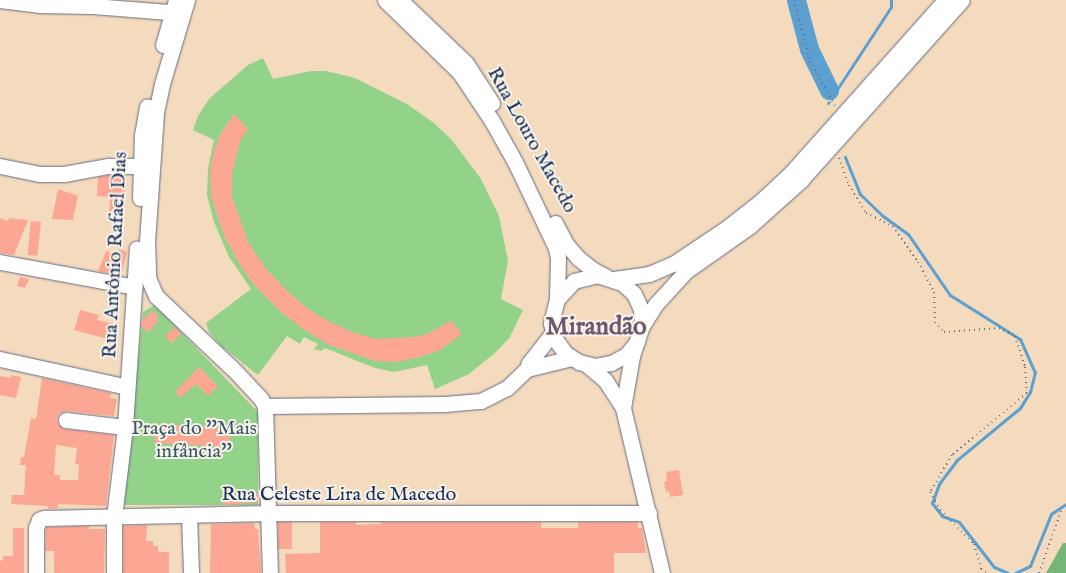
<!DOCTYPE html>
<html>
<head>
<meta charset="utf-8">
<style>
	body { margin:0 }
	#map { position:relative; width:1066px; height:573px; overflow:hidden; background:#f4dbbe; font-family:"IM FELL English",serif }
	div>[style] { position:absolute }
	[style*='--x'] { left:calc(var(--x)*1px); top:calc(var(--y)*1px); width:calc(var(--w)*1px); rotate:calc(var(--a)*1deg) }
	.green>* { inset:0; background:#92d389 }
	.forest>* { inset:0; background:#75b575 }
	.stream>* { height:3px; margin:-1.5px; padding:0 1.5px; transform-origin:1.5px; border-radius:1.5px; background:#5ba0d0 }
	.river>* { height:19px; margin:-9.5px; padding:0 9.5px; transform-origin:9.5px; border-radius:9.5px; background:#5ba0d0 }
	.building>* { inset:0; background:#fca794; transform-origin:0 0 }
	.path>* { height:2px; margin-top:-1px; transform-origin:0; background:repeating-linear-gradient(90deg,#676b80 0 1px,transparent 0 5px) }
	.roads { filter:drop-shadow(0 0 1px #676b80) drop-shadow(0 0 1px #676b80) }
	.minor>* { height:15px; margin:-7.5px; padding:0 7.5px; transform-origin:7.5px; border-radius:7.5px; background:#fff }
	span { translate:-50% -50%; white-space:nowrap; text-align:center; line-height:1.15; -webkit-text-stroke:4px #f7f3e8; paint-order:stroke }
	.street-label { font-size:20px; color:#1b2f5e }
	.park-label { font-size:20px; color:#395869 }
	.district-label { font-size:25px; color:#6a5971; font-weight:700 }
</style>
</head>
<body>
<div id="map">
	<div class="green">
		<div style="clip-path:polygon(263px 58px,273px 79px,311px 71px,326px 71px,355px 78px,407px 104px,434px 123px,451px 139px,481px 179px,499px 216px,508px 261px,501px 299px,523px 310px,510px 337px,496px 352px,469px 374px,435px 389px,427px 365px,394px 372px,375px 368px,325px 348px,321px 351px,314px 349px,318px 344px,304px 337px,300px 344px,287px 336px,258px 375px,220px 345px,209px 332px,206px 323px,251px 289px,229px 257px,214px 222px,207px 195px,208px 168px,214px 140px,193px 130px,198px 116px,209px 99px,248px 65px)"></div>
		<div style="clip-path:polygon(155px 305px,258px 412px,258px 505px,124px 505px,143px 312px)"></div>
	</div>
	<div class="forest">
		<div style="clip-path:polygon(1063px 543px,1066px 543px,1066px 573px,1046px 573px)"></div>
	</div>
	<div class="stream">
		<div style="--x:834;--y:94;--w:104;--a:-56.8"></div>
		<div style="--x:891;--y:7;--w:7;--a:-90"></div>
		<div style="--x:828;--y:103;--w:1;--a:-45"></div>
		<div style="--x:845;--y:157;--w:40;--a:68"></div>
		<div style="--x:860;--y:194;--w:32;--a:44"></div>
		<div style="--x:883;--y:216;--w:31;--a:36"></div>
		<div style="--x:908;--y:234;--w:74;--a:55.5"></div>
		<div style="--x:950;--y:295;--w:83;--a:32.2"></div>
		<div style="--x:1020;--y:339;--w:36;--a:66"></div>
		<div style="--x:1035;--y:372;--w:21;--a:104"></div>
		<div style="--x:1030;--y:392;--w:19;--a:122"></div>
		<div style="--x:1020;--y:408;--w:82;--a:140.5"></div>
		<div style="--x:957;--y:460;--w:30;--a:127"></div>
		<div style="--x:939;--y:484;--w:20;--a:110"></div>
		<div style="--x:932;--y:503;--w:16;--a:52"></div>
		<div style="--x:942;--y:516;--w:18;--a:19"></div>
		<div style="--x:959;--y:522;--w:57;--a:52.1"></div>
		<div style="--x:994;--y:567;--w:15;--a:23"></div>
		<div style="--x:1015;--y:573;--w:17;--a:-25"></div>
		<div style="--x:1030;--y:566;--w:56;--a:-68"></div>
		<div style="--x:1051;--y:514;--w:18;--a:-34"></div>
	</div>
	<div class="river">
		<div style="--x:796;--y:0;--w:51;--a:75.1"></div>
		<div style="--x:809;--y:49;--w:46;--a:64"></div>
	</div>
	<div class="building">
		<div style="clip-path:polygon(234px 114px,248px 129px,240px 141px,232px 175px,232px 197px,249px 244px,266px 269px,287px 291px,307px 308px,326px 320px,354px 333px,376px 339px,414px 337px,427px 334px,451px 321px,462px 334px,440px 350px,420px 357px,397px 362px,375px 361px,329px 345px,306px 331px,282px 313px,254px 285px,240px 265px,224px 236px,211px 197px,210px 169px,214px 150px,221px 133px)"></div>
		<div style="clip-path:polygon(109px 175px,126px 175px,124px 216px,109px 215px,110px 197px,97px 196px,98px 177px)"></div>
		<div style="clip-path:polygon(58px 189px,78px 196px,73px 220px,52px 219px)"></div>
		<div style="clip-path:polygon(0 218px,8px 221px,9px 218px,28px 220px,14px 255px,0 253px)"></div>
		<div style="left:31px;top:221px;width:10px;height:34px;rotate:6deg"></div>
		<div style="clip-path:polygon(119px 249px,127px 252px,121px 275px,98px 271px,106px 251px,117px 255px)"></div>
		<div style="clip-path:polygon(20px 277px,29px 279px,25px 288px,17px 286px)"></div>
		<div style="clip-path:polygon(80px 310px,99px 315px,97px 320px,119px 325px,115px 341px,74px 330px)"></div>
		<div style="clip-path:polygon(152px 310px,159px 317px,156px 319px,158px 322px,148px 332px,141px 326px,142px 321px)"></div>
		<div style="left:174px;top:327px;width:10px;height:13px;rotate:45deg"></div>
		<div style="clip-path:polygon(199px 367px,218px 386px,208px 396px,196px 384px,180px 398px,175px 392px)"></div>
		<div style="clip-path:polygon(11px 375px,21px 377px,16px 398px,0 395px,0 376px,11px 378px)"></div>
		<div style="clip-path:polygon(evenodd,42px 378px,111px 393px,110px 398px,117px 399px,114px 416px,67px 411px,59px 414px,57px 419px,58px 424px,64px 429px,114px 435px,106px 506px,58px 504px,58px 508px,48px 509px,48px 506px,11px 504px,12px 495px,24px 495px,26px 465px,20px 465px,21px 457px,24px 457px,31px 418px,36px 419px,42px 378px,56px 445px,77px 448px,75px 464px,79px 464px,78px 480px,60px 480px,60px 475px,54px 475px,56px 445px)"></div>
		<div style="left:155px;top:424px;width:75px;height:19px;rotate:3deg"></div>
		<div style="clip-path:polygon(679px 470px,683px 495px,670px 497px,669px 491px,666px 492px,664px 482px,667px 481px,666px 472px)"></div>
		<div style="clip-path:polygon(258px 494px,258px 502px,223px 505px,223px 495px)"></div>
		<div style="left:278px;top:522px;width:14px;height:27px"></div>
		<div style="clip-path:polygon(320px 522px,356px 522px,356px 525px,381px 524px,381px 522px,541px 522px,541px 528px,578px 528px,578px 522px,638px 522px,638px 528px,642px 528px,646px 553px,614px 553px,614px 573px,286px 573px,285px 554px,320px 553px)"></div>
		<div style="clip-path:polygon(254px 523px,255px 529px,258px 529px,261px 573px,210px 573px,211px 524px)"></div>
		<div style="clip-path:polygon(147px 525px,146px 541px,153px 541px,153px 546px,158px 546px,158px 552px,169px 552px,169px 573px,123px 573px,123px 526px)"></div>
		<div style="clip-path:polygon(89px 526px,89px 529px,105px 529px,104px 573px,54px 573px,54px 551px,45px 551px,46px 527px)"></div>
		<div style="clip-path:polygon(13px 528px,24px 528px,24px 573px,0 573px,0 561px,3px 560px,3px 556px,13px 556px)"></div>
	</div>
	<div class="path">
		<div style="--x:794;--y:0;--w:63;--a:75.3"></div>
		<div style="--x:810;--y:61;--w:51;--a:60.9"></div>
		<div style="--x:839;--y:158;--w:29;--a:70"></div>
		<div style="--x:849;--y:185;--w:33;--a:59"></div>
		<div style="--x:866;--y:213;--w:30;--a:26"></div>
		<div style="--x:893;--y:226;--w:44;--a:55.2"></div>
		<div style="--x:918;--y:262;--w:34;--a:62"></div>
		<div style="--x:934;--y:292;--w:30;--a:88"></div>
		<div style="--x:935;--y:322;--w:13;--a:48"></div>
		<div style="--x:944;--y:332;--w:55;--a:-4.2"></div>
		<div style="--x:999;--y:328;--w:18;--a:27"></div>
		<div style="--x:1015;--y:336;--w:33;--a:72"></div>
		<div style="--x:1025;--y:367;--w:26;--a:86"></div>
		<div style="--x:1027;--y:393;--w:97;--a:140.4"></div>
		<div style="--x:952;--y:455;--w:43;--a:120.7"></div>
		<div style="--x:930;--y:492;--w:21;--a:61"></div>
		<div style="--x:940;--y:510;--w:48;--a:45"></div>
		<div style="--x:974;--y:544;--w:26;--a:74"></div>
		<div style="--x:981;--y:569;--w:6;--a:39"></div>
		<div style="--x:1039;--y:573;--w:66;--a:-70.5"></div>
	</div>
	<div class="roads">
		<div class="minor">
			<div style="--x:0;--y:0;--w:39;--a:7"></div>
			<div style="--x:39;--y:5;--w:54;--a:1.1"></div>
			<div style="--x:93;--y:6;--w:88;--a:4.5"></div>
			<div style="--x:187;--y:0;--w:88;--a:106.6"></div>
			<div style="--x:162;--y:84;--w:30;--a:102"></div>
			<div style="--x:156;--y:113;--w:128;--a:94"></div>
			<div style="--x:147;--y:241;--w:37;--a:88"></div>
			<div style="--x:148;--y:278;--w:20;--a:66"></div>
			<div style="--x:156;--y:296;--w:110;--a:43.5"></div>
			<div style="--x:236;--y:372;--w:37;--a:47"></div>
			<div style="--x:261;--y:399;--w:8;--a:60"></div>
			<div style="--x:265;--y:406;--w:167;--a:88.3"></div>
			<div style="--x:385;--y:0;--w:105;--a:44.2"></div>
			<div style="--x:460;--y:73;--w:58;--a:56.3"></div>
			<div style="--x:492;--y:121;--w:47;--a:60.7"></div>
			<div style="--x:515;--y:162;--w:95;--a:64.5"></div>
			<div style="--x:556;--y:248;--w:10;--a:79"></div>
			<div style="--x:558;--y:258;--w:41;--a:91.4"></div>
			<div style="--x:400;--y:0;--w:91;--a:43.7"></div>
			<div style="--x:466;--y:63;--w:48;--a:57"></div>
			<div style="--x:163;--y:45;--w:47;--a:-73.9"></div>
			<div style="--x:0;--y:166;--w:41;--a:11.3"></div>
			<div style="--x:40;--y:174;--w:24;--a:0"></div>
			<div style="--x:64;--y:174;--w:45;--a:-10.3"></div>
			<div style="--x:108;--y:166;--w:33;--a:0"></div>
			<div style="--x:140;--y:198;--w:63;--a:-88.2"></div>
			<div style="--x:142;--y:135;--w:29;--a:-80"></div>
			<div style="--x:555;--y:223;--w:24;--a:62"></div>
			<div style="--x:566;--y:244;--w:18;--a:49"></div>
			<div style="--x:578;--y:258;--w:18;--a:38"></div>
			<div style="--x:592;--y:269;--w:15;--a:28"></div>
			<div style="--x:0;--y:262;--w:137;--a:10.5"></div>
			<div style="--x:614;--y:279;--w:35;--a:-8"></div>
			<div style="--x:649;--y:274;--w:26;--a:-23"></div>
			<div style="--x:673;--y:264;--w:66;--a:-33.9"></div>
			<div style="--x:728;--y:227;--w:41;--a:-38"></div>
			<div style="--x:760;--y:202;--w:44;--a:-43.2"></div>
			<div style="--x:792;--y:172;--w:230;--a:-48.3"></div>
			<div style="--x:642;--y:326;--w:26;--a:-58"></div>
			<div style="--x:656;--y:304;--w:45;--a:-47.7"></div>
			<div style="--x:686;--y:271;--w:78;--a:-35.1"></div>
			<div style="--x:750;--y:226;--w:69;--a:-42"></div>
			<div style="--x:801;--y:180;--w:241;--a:-48.2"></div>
			<div style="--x:0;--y:359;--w:130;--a:12.4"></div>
			<div style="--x:587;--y:365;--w:23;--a:40"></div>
			<div style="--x:605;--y:380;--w:33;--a:57"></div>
			<div style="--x:623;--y:408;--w:170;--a:76.7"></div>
			<div style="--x:527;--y:369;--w:6;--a:-72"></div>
			<div style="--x:529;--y:363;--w:39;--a:-52"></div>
			<div style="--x:265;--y:406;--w:180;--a:-0.6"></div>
			<div style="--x:445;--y:404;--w:36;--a:-5"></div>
			<div style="--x:481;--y:401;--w:29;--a:-27"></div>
			<div style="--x:507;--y:388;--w:28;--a:-44"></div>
			<div style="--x:527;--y:369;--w:45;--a:-14"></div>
			<div style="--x:623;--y:408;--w:53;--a:-80.2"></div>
			<div style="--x:632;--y:356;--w:32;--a:-72"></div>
			<div style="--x:642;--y:326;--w:17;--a:-93"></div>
			<div style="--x:641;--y:309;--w:17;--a:-115"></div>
			<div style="--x:634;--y:294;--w:16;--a:-137"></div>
			<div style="--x:622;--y:283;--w:25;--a:-162"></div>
			<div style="--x:598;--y:275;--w:25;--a:166"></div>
			<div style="--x:574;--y:281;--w:25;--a:133"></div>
			<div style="--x:557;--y:299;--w:25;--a:104"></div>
			<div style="--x:551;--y:323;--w:16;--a:76"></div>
			<div style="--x:555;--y:339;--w:17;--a:54"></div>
			<div style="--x:565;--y:353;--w:17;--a:33"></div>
			<div style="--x:579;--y:362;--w:16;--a:14"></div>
			<div style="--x:595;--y:366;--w:16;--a:-11"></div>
			<div style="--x:611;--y:363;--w:17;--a:-28"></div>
			<div style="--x:626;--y:355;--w:17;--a:-50"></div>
			<div style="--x:66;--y:420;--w:59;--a:6.8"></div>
			<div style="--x:189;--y:515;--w:58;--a:88"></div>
			<div style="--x:36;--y:573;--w:45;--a:-90"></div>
			<div style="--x:36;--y:528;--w:9;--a:-69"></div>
			<div style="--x:39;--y:520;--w:5;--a:-22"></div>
			<div style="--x:44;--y:518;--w:224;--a:-1.3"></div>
			<div style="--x:268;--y:513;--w:381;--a:0"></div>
			<div style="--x:114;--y:573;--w:56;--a:-90"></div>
			<div style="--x:114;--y:517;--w:91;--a:-83"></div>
			<div style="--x:125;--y:427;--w:179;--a:-86.2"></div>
		</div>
	</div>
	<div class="street-label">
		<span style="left:532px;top:140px;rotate:61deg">Rua Louro Macedo</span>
		<span style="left:115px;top:255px;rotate:-87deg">Rua Antônio Rafael Dias</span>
		<span style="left:339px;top:494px">Rua Celeste Lira de Macedo</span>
	</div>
	<div class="park-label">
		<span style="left:194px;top:440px">Praça do ''Mais<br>infância''</span>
	</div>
	<div class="district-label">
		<span style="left:596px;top:327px">Mirandão</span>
	</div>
</div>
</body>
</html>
